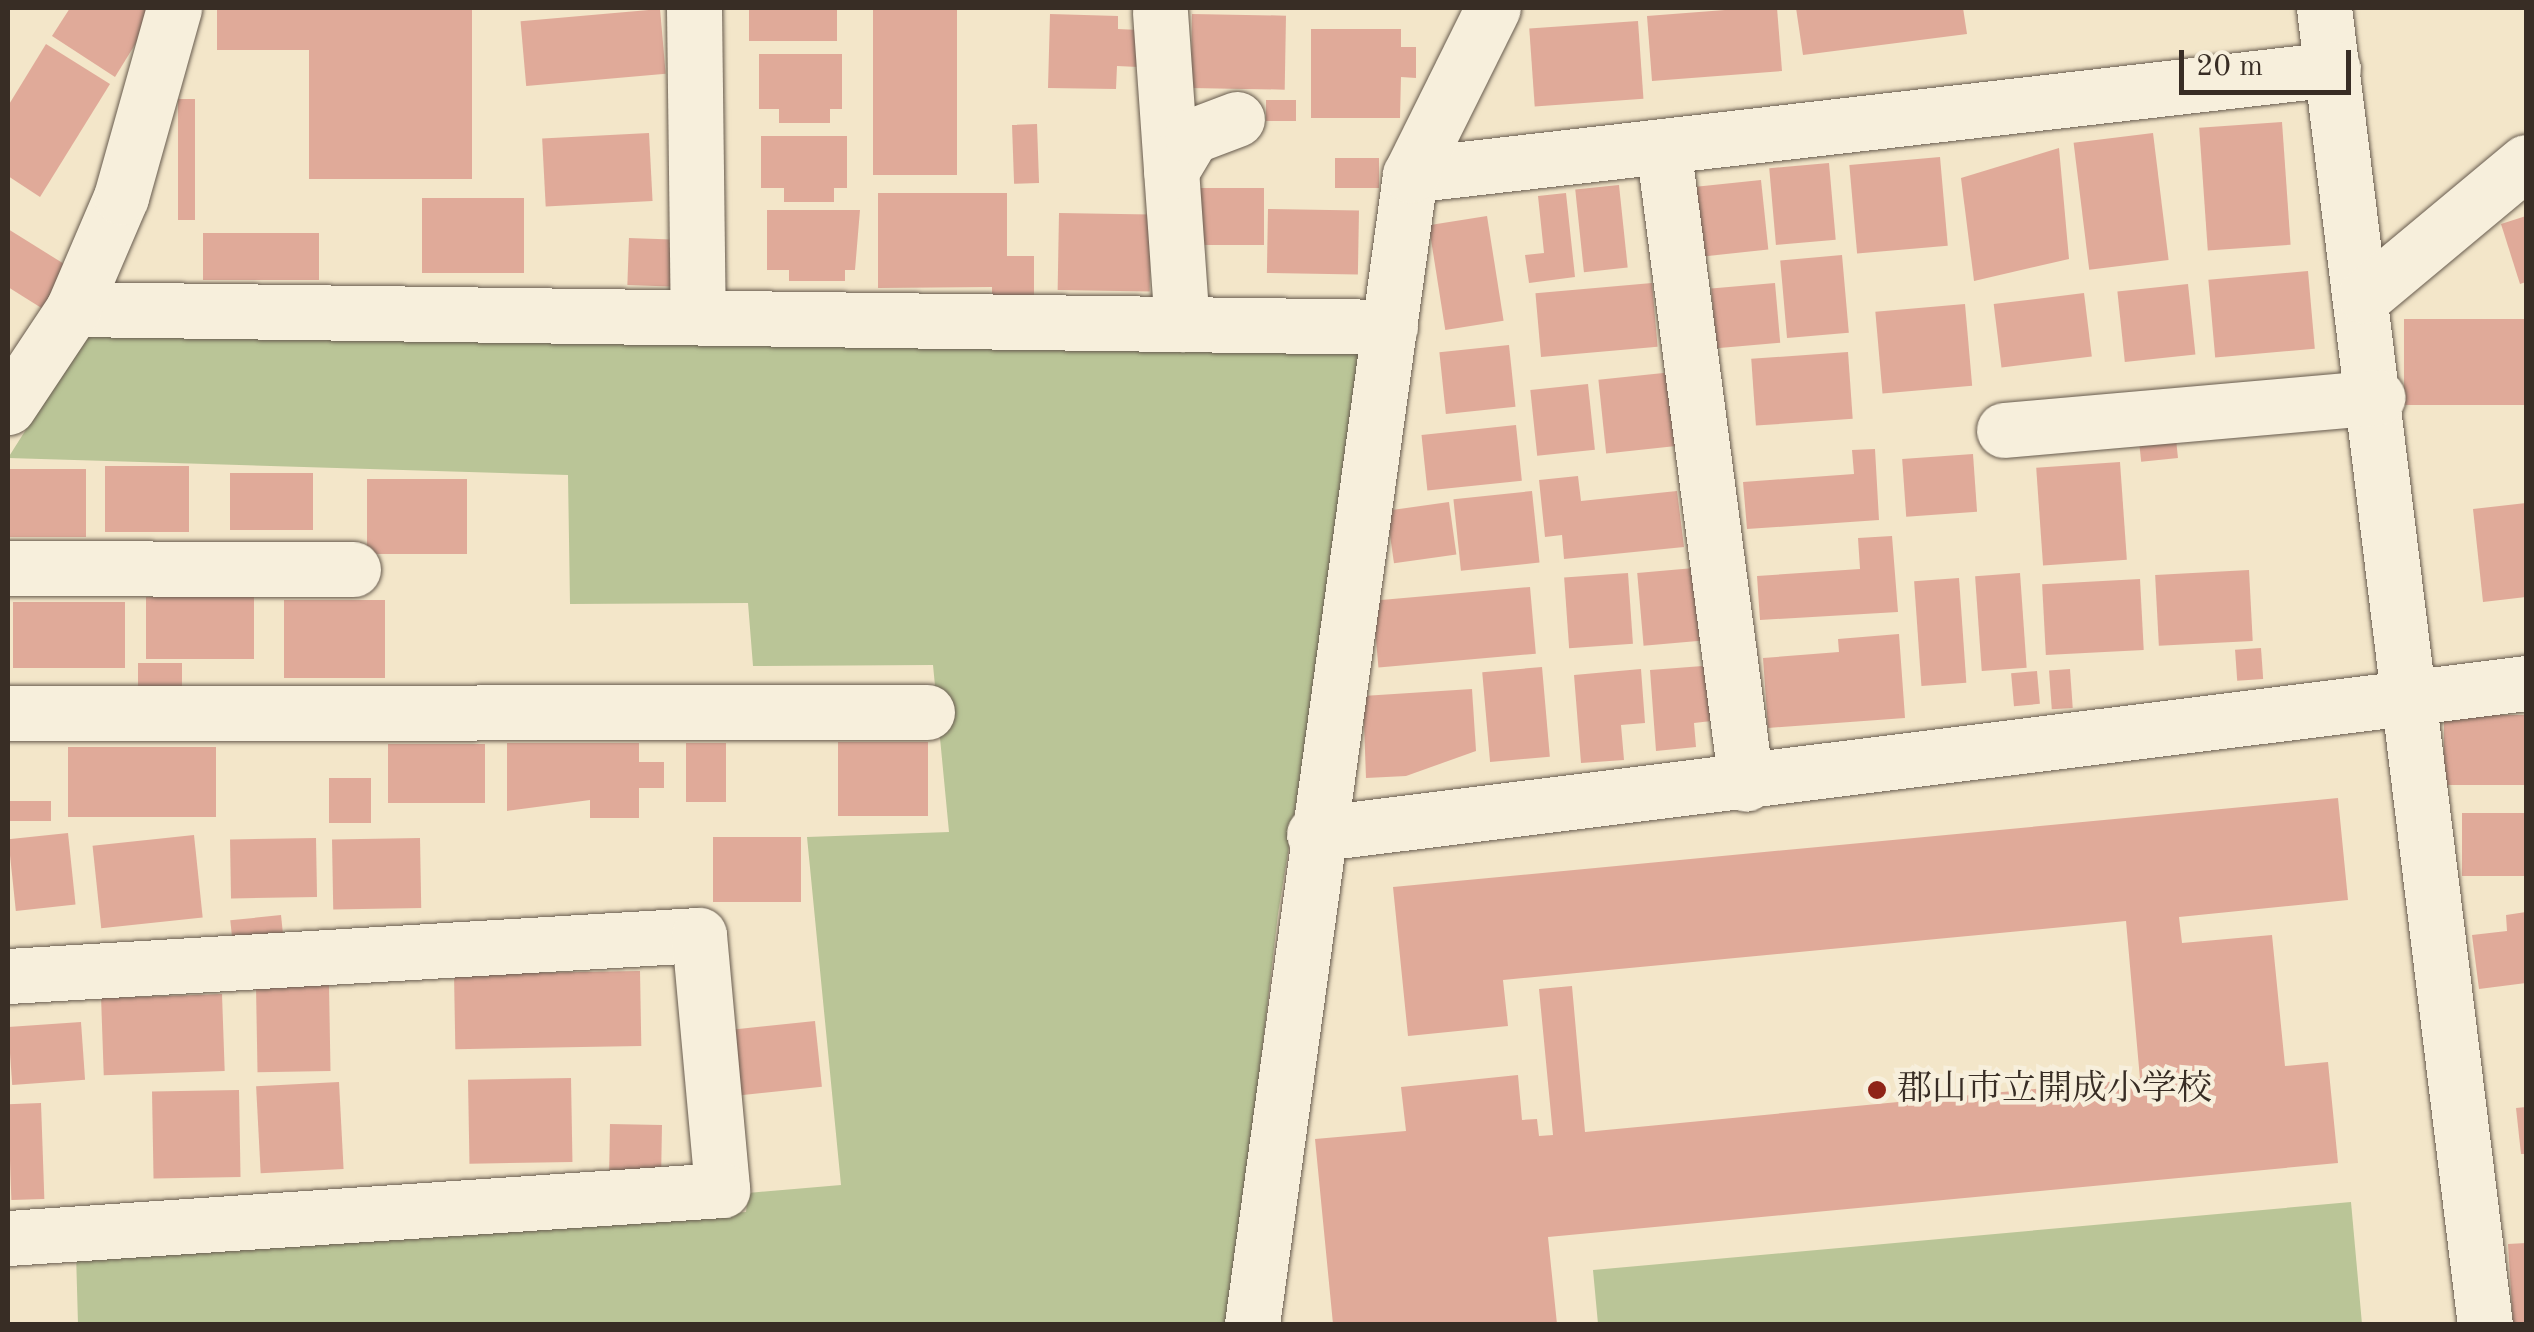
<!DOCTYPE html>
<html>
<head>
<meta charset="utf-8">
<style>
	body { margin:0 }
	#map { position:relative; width:2534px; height:1332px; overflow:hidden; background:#f3e6c9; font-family:"Old Standard TT","Noto Serif JP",serif }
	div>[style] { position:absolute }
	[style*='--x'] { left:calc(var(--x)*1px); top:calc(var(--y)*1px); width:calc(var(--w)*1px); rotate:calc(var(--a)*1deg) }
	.green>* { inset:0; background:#bac597 }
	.building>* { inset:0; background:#e0aa99; transform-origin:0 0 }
	.roads { filter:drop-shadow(0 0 2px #675b4e) drop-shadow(0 0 2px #675b4e) }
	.minor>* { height:55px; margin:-27.5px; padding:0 27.5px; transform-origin:27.5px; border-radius:27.5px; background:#f7efdc }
	.dots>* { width:28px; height:28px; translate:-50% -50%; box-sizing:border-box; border:5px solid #f7efdc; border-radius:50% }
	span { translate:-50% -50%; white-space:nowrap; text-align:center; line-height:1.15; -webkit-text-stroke:9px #f7efdc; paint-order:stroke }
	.poi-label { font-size:35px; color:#382d25 }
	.left { translate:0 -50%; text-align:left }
	.frame { position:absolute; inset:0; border:10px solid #382d25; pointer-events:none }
	.scale { position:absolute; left:2179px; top:50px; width:172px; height:45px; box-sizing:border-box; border:5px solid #382d25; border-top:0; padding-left:12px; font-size:30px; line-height:35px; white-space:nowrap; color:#382d25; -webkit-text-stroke:8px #f7efdc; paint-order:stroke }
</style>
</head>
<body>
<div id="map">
	<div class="green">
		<div style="clip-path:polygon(92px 325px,1355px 344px,1367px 365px,1278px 914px,1230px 1324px,78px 1324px,76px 1253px,746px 1212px,748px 1193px,841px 1185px,807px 837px,949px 832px,933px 665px,753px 666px,748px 603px,570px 604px,568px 475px,8px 458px)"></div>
		<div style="clip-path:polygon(2351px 1202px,2362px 1324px,1598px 1324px,1593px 1270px)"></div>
	</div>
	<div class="building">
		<div style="clip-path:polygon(70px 8px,148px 8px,155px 12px,115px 77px,52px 36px)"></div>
		<div style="clip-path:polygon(217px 8px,472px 8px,472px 179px,309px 179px,309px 50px,217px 50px)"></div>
		<div style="left:749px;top:8px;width:88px;height:33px"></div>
		<div style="left:873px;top:8px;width:84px;height:167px"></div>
		<div style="clip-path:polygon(1751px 8px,1777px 8px,1782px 71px,1652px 81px,1647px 16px)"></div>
		<div style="clip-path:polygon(1796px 8px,1963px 8px,1967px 34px,1803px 55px)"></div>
		<div style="left:660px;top:9px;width:65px;height:140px;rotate:85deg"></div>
		<div style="clip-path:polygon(1050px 14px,1118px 16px,1118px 29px,1139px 30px,1138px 67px,1117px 66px,1116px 89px,1048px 88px)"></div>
		<div style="left:1192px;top:14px;width:94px;height:74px;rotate:1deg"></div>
		<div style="left:1638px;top:21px;width:78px;height:109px;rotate:86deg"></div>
		<div style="clip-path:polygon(1311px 29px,1401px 29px,1401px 47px,1416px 47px,1416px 78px,1401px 77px,1400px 118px,1311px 118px)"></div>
		<div style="clip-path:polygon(46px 44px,110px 84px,40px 197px,8px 176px,8px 106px)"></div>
		<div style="clip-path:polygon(759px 54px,842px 54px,842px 109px,830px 109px,830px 123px,779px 123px,779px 109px,759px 109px)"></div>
		<div style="left:178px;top:99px;width:17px;height:121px"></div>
		<div style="left:1266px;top:100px;width:30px;height:21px"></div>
		<div style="left:2282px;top:122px;width:123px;height:83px;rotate:86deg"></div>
		<div style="left:1037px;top:124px;width:59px;height:25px;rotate:88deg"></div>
		<div style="left:649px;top:133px;width:68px;height:107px;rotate:87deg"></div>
		<div style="left:2153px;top:133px;width:128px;height:80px;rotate:83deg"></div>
		<div style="clip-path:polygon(761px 136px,847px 136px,847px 188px,834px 188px,834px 202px,784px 202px,784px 188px,761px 188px)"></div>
		<div style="clip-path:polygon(2059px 148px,2069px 259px,1974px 281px,1961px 178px)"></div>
		<div style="left:1940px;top:157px;width:89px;height:91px;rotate:85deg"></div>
		<div style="left:1335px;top:158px;width:44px;height:30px"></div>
		<div style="left:1829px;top:163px;width:77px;height:60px;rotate:85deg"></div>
		<div style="left:1761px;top:180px;width:70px;height:70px;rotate:84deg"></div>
		<div style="left:1619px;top:185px;width:83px;height:44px;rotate:84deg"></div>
		<div style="left:1195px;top:188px;width:69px;height:57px"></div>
		<div style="clip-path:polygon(878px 193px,1007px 193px,1007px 256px,1034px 256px,1034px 299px,992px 299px,992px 287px,878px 288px)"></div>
		<div style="clip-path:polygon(1566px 193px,1575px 277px,1529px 283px,1525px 255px,1544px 253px,1538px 196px)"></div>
		<div style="left:524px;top:198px;width:75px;height:102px;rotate:90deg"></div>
		<div style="left:1268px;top:209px;width:91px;height:64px;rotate:1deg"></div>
		<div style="clip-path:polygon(767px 210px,860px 210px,855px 270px,845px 270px,845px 281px,789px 281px,789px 270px,767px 270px)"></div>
		<div style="left:1059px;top:213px;width:92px;height:77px;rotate:1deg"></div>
		<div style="left:1487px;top:216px;width:106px;height:59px;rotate:81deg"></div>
		<div style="clip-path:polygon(2526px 216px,2526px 282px,2520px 284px,2501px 224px)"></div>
		<div style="clip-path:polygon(8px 229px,77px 272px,51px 314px,8px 287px)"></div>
		<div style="left:203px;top:233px;width:116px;height:47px"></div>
		<div style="left:629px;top:238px;width:50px;height:47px;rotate:2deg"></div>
		<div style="left:1842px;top:255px;width:78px;height:62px;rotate:85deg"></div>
		<div style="left:2308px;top:271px;width:78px;height:100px;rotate:85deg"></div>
		<div style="left:1652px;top:283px;width:64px;height:117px;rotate:85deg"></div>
		<div style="left:1775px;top:283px;width:60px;height:64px;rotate:85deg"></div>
		<div style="left:2188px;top:284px;width:71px;height:71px;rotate:84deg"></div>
		<div style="left:2084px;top:293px;width:64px;height:91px;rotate:83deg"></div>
		<div style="left:1965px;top:304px;width:82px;height:90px;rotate:85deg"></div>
		<div style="left:2526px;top:319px;width:86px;height:122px;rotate:90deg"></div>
		<div style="left:1509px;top:345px;width:62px;height:70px;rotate:84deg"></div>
		<div style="left:1848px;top:352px;width:67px;height:97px;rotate:86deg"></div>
		<div style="left:1673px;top:372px;width:74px;height:75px;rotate:84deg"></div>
		<div style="left:1588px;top:384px;width:66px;height:58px;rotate:84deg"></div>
		<div style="left:1516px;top:425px;width:56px;height:95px;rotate:84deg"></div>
		<div style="left:2176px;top:439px;width:19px;height:37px;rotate:84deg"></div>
		<div style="clip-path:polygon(1875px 449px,1879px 520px,1747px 529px,1743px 482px,1854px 474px,1852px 450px)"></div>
		<div style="left:1973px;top:454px;width:58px;height:71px;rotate:86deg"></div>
		<div style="left:2120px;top:462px;width:98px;height:84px;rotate:86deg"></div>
		<div style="left:105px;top:466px;width:84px;height:66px"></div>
		<div style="left:8px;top:469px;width:78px;height:68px"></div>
		<div style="left:230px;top:473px;width:83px;height:57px"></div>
		<div style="clip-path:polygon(1578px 476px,1581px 501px,1677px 491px,1684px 547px,1564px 559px,1562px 535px,1545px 537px,1539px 480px)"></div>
		<div style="left:367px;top:479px;width:100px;height:75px"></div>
		<div style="left:1532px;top:491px;width:72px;height:79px;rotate:84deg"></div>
		<div style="left:1449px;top:502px;width:53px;height:63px;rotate:82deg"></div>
		<div style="clip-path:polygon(2526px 503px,2526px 597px,2483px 602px,2473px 509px)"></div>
		<div style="clip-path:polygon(1892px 536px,1898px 612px,1760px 620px,1757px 576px,1860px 569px,1858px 538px)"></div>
		<div style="left:1694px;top:568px;width:73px;height:57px;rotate:85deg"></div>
		<div style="left:2249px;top:570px;width:71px;height:94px;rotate:87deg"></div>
		<div style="left:1628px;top:573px;width:71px;height:64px;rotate:86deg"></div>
		<div style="left:2020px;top:573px;width:95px;height:45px;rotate:86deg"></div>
		<div style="left:1959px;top:578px;width:105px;height:45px;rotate:86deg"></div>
		<div style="left:2140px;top:579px;width:71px;height:98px;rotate:87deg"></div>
		<div style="left:1530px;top:587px;width:67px;height:158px;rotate:85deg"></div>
		<div style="left:146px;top:597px;width:108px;height:62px"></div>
		<div style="left:284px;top:600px;width:101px;height:78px"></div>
		<div style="left:13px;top:602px;width:112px;height:66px"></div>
		<div style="clip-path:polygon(1899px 634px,1905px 718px,1768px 728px,1763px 658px,1839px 652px,1838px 639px)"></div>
		<div style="left:2261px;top:648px;width:31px;height:26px;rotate:86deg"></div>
		<div style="left:138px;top:663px;width:44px;height:35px"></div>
		<div style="clip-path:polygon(1716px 665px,1720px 720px,1694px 723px,1696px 747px,1656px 751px,1650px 670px)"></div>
		<div style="left:1542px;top:667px;width:90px;height:60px;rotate:85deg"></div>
		<div style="clip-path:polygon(1641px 669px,1645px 723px,1621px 725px,1624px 760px,1581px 763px,1574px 675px)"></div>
		<div style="left:2070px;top:669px;width:39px;height:21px;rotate:86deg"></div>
		<div style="left:2037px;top:671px;width:33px;height:26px;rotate:85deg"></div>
		<div style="clip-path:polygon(1472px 689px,1476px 751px,1406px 776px,1366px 778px,1363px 696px)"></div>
		<div style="left:2526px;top:715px;width:70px;height:82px;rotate:90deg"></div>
		<div style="left:838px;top:742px;width:90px;height:74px"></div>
		<div style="clip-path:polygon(507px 743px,639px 743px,639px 762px,664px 762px,664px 788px,639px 788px,639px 818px,590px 818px,590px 800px,507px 811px)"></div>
		<div style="left:686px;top:743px;width:40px;height:59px"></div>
		<div style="left:388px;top:744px;width:97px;height:59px"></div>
		<div style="left:68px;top:747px;width:148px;height:70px"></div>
		<div style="left:329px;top:778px;width:42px;height:45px"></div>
		<div style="clip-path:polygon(2338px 798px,2348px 900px,2179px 917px,2182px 943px,2272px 935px,2285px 1066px,2328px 1062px,2338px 1163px,1548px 1237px,1557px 1324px,1333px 1324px,1315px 1139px,1406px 1131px,1401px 1087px,1518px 1075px,1522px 1120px,1537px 1119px,1539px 1136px,1553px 1135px,1539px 989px,1572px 986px,1585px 1132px,2140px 1079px,2126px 921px,1503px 980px,1508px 1026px,1408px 1036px,1393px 887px)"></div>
		<div style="left:8px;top:801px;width:43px;height:20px"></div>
		<div style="left:2526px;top:813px;width:63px;height:64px;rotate:90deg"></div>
		<div style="left:68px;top:833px;width:72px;height:60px;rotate:84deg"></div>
		<div style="left:194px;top:835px;width:83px;height:102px;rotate:84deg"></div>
		<div style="left:713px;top:837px;width:88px;height:65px"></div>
		<div style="left:316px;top:838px;width:59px;height:86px;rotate:89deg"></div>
		<div style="left:420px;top:838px;width:70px;height:88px;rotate:89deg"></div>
		<div style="clip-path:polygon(2526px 912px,2526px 983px,2479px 989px,2472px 935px,2507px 931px,2506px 915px)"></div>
		<div style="left:281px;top:915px;width:20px;height:51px;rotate:84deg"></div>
		<div style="left:640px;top:971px;width:75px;height:186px;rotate:89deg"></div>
		<div style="left:329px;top:985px;width:86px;height:73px;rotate:89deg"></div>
		<div style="left:222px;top:994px;width:77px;height:121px;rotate:88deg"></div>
		<div style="left:815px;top:1021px;width:66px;height:91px;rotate:84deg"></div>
		<div style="left:81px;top:1022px;width:58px;height:73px;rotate:86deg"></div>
		<div style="left:571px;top:1078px;width:84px;height:103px;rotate:89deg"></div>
		<div style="left:339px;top:1082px;width:87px;height:83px;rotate:87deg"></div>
		<div style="left:239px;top:1090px;width:87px;height:87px;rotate:89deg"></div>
		<div style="left:41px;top:1103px;width:96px;height:33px;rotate:88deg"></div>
		<div style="clip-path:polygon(2526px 1107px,2526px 1154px,2521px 1154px,2516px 1108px)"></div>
		<div style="left:610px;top:1124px;width:52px;height:46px;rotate:1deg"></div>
		<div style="clip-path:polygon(2526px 1243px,2526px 1324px,2513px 1324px,2508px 1244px)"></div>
	</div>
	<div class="roads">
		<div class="minor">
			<div style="--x:694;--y:8;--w:307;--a:89.3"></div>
			<div style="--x:2324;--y:8;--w:1326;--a:83.03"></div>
			<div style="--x:1160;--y:12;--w:313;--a:86"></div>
			<div style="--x:1663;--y:146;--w:643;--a:82.59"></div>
			<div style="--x:1171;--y:171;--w:41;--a:-59"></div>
			<div style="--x:1192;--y:136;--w:48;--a:-20.7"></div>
			<div style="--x:1410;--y:175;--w:929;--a:-6.55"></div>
			<div style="--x:2365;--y:296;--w:209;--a:-39.8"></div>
			<div style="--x:73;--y:309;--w:1317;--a:0.78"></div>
			<div style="--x:8;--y:407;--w:118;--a:-56.4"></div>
			<div style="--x:73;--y:309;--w:122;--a:-66.8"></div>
			<div style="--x:121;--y:197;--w:196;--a:-74.3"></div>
			<div style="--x:2004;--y:430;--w:375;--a:-5"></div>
			<div style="--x:8;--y:568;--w:345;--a:0.2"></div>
			<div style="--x:8;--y:713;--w:919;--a:-0.06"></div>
			<div style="--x:1314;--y:834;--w:1221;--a:-7.1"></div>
			<div style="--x:8;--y:976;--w:692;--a:-3.4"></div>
			<div style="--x:699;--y:935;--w:256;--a:84.8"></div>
			<div style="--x:722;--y:1190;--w:716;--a:176.15"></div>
			<div style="--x:1252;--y:1324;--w:1160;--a:-82.17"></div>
			<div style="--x:1410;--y:175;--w:186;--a:-63.6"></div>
		</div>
	</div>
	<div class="dots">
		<div style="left:1877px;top:1090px;background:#8f2418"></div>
	</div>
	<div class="poi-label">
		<span class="left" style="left:1897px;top:1090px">郡山市立開成小学校</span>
	</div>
	<div class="frame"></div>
	<div class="scale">20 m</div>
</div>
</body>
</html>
